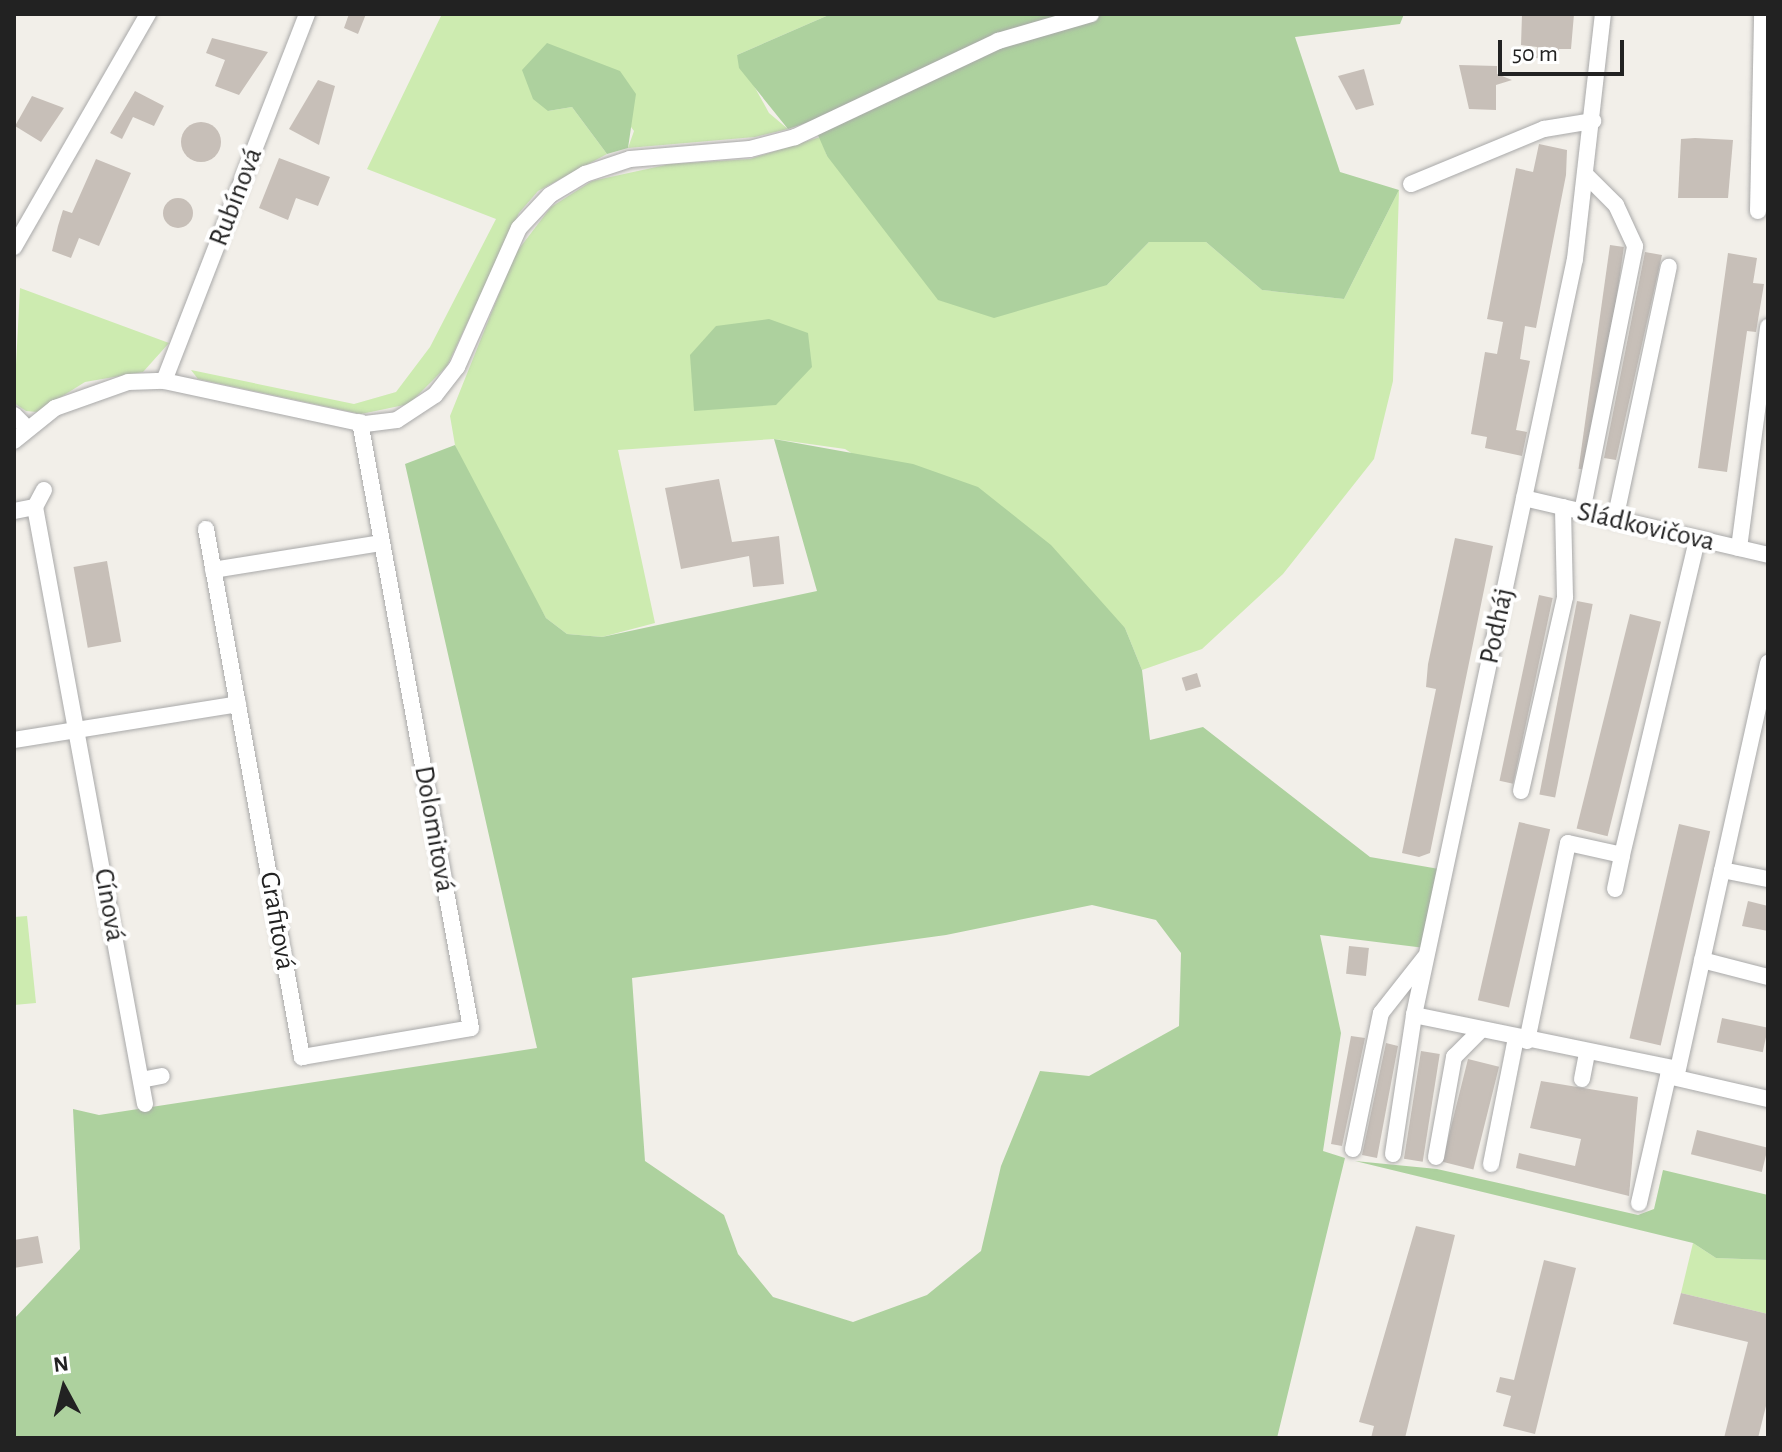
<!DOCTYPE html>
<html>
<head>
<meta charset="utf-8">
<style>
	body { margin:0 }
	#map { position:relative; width:1782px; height:1452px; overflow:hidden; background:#f2efe9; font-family:"Alegreya Sans",sans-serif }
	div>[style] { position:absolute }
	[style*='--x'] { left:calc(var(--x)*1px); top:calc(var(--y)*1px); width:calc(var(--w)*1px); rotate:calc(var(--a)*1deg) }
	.grass>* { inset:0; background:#cdebb0 }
	.forest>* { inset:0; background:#add19e }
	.building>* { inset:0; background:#c7bfb8; transform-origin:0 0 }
	.round { border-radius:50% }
	.roads { filter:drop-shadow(0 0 2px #a9a9a9) drop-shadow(0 0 2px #a9a9a9) }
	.minor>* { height:16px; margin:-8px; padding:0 8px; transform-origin:8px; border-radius:8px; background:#fff }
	span { translate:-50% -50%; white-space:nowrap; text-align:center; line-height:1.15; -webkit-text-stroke:8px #fff; paint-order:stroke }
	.street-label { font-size:28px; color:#222 }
	.frame { position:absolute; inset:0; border:16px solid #222; pointer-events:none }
	.north { position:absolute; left:24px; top:1348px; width:80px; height:80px; -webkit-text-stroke:6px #fff; paint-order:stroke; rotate:353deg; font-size:22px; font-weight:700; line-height:32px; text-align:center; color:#222 }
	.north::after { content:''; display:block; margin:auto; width:28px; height:36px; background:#222; clip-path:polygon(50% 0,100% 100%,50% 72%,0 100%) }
	.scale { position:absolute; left:1498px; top:40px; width:126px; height:36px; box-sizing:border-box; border:4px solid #222; border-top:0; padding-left:10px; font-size:24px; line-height:28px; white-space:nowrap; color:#222; -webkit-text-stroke:6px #fff; paint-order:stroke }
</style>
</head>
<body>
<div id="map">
	<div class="grass">
		<div style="clip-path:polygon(442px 14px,831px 14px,737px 55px,769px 113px,788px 129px,755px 137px,628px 148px,634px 131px,579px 58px,547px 44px,548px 111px,572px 107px,607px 154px,538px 191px,519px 213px,447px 366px,409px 404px,361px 414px,198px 379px,191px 370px,354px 404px,396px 392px,430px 347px,496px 219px,367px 169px)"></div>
		<div style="clip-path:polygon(820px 137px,827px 156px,1107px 285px,1149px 242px,1206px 242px,1262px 290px,1344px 299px,1399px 190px,1393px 381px,1374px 459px,1283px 574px,1202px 649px,1142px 670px,1125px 628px,845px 449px,774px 439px,618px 450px,655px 623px,602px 637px,567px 634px,546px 618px,494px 527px,455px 445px,450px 416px,515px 254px,551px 207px,592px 181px,670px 164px,750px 159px)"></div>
		<div style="clip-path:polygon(20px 288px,169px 343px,143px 372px,85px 382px,37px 412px,26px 411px,14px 403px)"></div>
		<div style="clip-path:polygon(27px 916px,36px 1003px,14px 1005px,14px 917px)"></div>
		<div style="clip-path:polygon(1693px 1243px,1716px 1258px,1768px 1260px,1768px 1314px,1681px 1293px)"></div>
	</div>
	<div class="forest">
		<div style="clip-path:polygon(831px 14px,1404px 14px,1400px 24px,1295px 37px,1340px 172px,1399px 190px,1344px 299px,1262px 290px,1206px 242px,1149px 242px,1107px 285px,994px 318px,938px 300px,827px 156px,812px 121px,788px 129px,739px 68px,737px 55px)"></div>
		<div style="clip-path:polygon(547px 43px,620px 71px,636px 94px,628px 148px,607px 154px,572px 107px,548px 111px,533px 99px,522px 70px)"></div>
		<div style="clip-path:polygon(769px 319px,808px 333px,812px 367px,776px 405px,694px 411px,690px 355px,716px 326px)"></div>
		<div style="clip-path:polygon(evenodd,774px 439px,913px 464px,978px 487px,1051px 545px,1125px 628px,1142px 670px,1150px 740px,1203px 727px,1370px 857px,1439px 869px,1425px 948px,1320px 935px,1341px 1033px,1323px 1151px,1345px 1158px,1277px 1438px,14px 1438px,14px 1319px,80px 1249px,73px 1109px,99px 1115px,537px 1048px,405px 464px,455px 445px,546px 618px,567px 634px,602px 637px,817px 591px,774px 439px,1092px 905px,1156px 920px,1181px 953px,1179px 1026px,1089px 1076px,1040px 1071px,1001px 1166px,981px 1251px,927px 1295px,853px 1322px,773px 1297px,738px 1254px,724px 1215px,645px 1161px,632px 978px,946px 935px,1092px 905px)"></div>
		<div style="clip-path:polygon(1355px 1161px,1437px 1169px,1638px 1215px,1654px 1209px,1663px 1170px,1768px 1195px,1768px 1260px,1716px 1258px,1693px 1243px)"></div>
	</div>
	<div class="building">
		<div style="clip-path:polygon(349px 14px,366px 14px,358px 34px,344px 28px)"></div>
		<div style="clip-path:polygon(1522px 14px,1574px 14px,1571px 49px,1559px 49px,1559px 60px,1536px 58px,1537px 47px,1521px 45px)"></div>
		<div style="clip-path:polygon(212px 38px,268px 52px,239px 95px,215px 86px,225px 60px,206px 53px)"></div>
		<div style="clip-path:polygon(1459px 65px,1497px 66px,1497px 74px,1512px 80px,1496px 85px,1496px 110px,1469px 109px)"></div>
		<div style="clip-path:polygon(1364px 69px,1374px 105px,1356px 110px,1338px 76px)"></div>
		<div style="clip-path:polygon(318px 80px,335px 86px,319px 145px,289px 129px)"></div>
		<div style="clip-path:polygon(135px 91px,164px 106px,154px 126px,133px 117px,122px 139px,110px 133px)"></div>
		<div style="clip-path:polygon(32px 96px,64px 108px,41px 142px,15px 126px)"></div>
		<div class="round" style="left:181px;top:122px;width:40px;height:40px"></div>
		<div style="clip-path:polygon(1695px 138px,1733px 140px,1728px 198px,1678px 198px,1681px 139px)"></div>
		<div style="clip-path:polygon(1539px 144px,1567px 150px,1566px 175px,1536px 328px,1525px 326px,1520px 359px,1530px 361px,1516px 430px,1527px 432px,1522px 456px,1485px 448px,1487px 437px,1471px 434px,1485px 352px,1497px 354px,1503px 322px,1487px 319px,1516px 168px,1533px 172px)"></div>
		<div style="clip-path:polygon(279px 158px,330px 177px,318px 206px,296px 198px,288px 220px,259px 208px)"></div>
		<div style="clip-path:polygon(96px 159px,131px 173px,99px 246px,79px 238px,71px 258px,52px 251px,58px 226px,63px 210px,72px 213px)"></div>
		<div class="round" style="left:163px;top:198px;width:30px;height:30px"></div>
		<div style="left:1610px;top:245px;width:14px;height:226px;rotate:8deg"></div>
		<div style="clip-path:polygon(1645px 252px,1662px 255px,1616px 460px,1604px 458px)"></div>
		<div style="clip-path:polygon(1728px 253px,1757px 258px,1753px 283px,1764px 284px,1756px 332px,1747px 331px,1727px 472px,1698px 468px)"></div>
		<div style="clip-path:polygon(719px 479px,732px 542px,779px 536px,784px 584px,753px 587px,749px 556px,681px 569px,665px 488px)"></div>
		<div style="clip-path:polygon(1455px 538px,1493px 546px,1430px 853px,1419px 857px,1402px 853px,1436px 689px,1426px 687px,1428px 664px)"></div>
		<div style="left:107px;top:561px;width:82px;height:34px;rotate:80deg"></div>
		<div style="left:1539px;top:595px;width:14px;height:190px;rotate:12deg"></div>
		<div style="left:1577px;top:601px;width:16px;height:197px;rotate:11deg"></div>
		<div style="left:1630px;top:614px;width:32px;height:221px;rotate:14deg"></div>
		<div style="left:1197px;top:673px;width:14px;height:16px;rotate:73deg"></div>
		<div style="left:1519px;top:822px;width:32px;height:183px;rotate:13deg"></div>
		<div style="left:1679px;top:824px;width:32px;height:220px;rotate:13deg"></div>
		<div style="clip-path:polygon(1748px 901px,1768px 906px,1768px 931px,1742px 926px)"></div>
		<div style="left:1349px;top:946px;width:20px;height:28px;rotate:6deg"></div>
		<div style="left:1722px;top:1018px;width:47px;height:25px;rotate:12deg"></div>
		<div style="clip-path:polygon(1351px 1036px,1365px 1038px,1342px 1146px,1331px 1144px)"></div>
		<div style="clip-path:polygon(1386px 1043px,1398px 1046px,1377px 1158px,1362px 1155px)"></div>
		<div style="left:1421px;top:1051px;width:19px;height:109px;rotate:9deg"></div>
		<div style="left:1468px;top:1059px;width:32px;height:106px;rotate:14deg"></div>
		<div style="clip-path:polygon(1541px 1081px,1638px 1097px,1629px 1196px,1516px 1168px,1519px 1153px,1575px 1166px,1581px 1139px,1530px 1128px)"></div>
		<div style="left:1697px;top:1130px;width:73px;height:25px;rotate:14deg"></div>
		<div style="clip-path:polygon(1416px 1226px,1455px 1235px,1405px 1438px,1371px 1438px,1374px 1426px,1359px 1422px)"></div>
		<div style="clip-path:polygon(38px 1236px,43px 1263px,14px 1268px,14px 1240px)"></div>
		<div style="clip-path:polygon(1544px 1260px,1576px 1268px,1535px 1434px,1503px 1426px,1511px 1396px,1496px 1392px,1500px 1377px,1514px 1380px)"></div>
		<div style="clip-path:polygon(1681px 1293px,1768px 1314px,1768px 1398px,1758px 1438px,1724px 1438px,1748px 1342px,1673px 1324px)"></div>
	</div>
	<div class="roads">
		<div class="minor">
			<div style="--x:1411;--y:184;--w:144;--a:-22.5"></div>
			<div style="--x:1544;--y:129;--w:50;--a:-9.3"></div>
			<div style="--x:1758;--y:211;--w:197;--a:-88.8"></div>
			<div style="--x:14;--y:247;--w:269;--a:-60.1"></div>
			<div style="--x:164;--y:381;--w:394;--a:-68.7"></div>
			<div style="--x:14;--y:415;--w:20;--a:45"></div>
			<div style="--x:14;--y:441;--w:53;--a:-38.8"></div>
			<div style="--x:55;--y:408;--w:77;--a:-19.6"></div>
			<div style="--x:128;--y:382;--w:36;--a:-2"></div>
			<div style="--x:164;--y:381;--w:206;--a:12.1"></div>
			<div style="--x:365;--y:424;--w:32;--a:-7"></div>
			<div style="--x:397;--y:420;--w:45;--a:-33.3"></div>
			<div style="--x:435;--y:395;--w:36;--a:-52"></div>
			<div style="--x:457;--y:367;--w:152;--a:-66"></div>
			<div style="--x:519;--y:228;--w:45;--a:-46.8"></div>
			<div style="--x:550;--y:195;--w:41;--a:-31"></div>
			<div style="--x:585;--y:174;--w:47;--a:-18.4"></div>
			<div style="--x:630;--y:159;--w:120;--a:-4.8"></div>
			<div style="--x:750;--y:149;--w:47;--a:-14.9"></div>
			<div style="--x:795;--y:137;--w:225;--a:-25.3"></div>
			<div style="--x:998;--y:41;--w:97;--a:-16.2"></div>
			<div style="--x:44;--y:490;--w:19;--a:118"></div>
			<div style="--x:35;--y:507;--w:607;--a:79.56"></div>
			<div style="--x:1524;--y:498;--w:251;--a:13.1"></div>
			<div style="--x:14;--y:511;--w:21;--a:-11"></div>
			<div style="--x:1582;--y:512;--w:271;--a:-78.7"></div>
			<div style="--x:1635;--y:246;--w:45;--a:-114.9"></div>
			<div style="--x:1616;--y:205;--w:42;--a:-135"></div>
			<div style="--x:1615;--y:520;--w:259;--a:-78"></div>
			<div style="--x:206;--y:529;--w:537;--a:79.7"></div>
			<div style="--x:302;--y:1057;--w:171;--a:-9.7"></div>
			<div style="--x:471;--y:1028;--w:616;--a:-100.38"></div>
			<div style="--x:1739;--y:548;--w:223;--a:-82.5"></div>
			<div style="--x:213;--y:570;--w:171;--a:-9.1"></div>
			<div style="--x:14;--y:740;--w:227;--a:-9.1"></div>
			<div style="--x:1521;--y:791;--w:199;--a:-77.2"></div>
			<div style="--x:1565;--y:597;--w:90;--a:-91.3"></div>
			<div style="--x:1722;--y:870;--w:47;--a:11.1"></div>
			<div style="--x:1615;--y:889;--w:35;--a:-78"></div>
			<div style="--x:1702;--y:960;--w:68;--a:14.4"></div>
			<div style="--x:1414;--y:1015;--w:269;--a:11.6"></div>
			<div style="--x:1678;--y:1069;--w:416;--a:-77.5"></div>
			<div style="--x:1527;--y:1041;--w:202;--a:-78.3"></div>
			<div style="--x:1568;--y:843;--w:55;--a:12.5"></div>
			<div style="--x:1622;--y:855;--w:325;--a:-76.6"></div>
			<div style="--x:1668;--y:1076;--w:103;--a:13"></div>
			<div style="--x:1582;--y:1079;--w:25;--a:-79"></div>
			<div style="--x:141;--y:1080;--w:21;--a:-11"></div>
			<div style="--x:1353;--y:1149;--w:139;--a:-78.4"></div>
			<div style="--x:1381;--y:1013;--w:71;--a:-51.8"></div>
			<div style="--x:1393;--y:1154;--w:141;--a:-81.4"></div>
			<div style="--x:1414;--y:1015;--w:773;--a:-77.98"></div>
			<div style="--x:1575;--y:259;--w:247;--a:-83.5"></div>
			<div style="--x:1436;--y:1157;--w:102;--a:-79.8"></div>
			<div style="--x:1454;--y:1057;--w:38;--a:-45"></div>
			<div style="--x:1491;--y:1164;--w:128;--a:-78.8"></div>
			<div style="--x:1639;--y:1203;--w:134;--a:-77.1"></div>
		</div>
	</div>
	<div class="street-label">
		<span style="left:236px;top:197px;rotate:-69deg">Rubínová</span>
		<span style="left:1646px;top:527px;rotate:13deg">Sládkovičova</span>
		<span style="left:1497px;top:626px;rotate:-78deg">Podháj</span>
		<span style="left:434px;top:829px;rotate:80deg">Dolomitová</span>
		<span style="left:109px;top:905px;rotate:80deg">Cínová</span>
		<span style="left:277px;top:921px;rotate:80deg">Grafitová</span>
	</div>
	<div class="frame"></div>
	<div class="north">N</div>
	<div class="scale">50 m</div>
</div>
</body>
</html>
